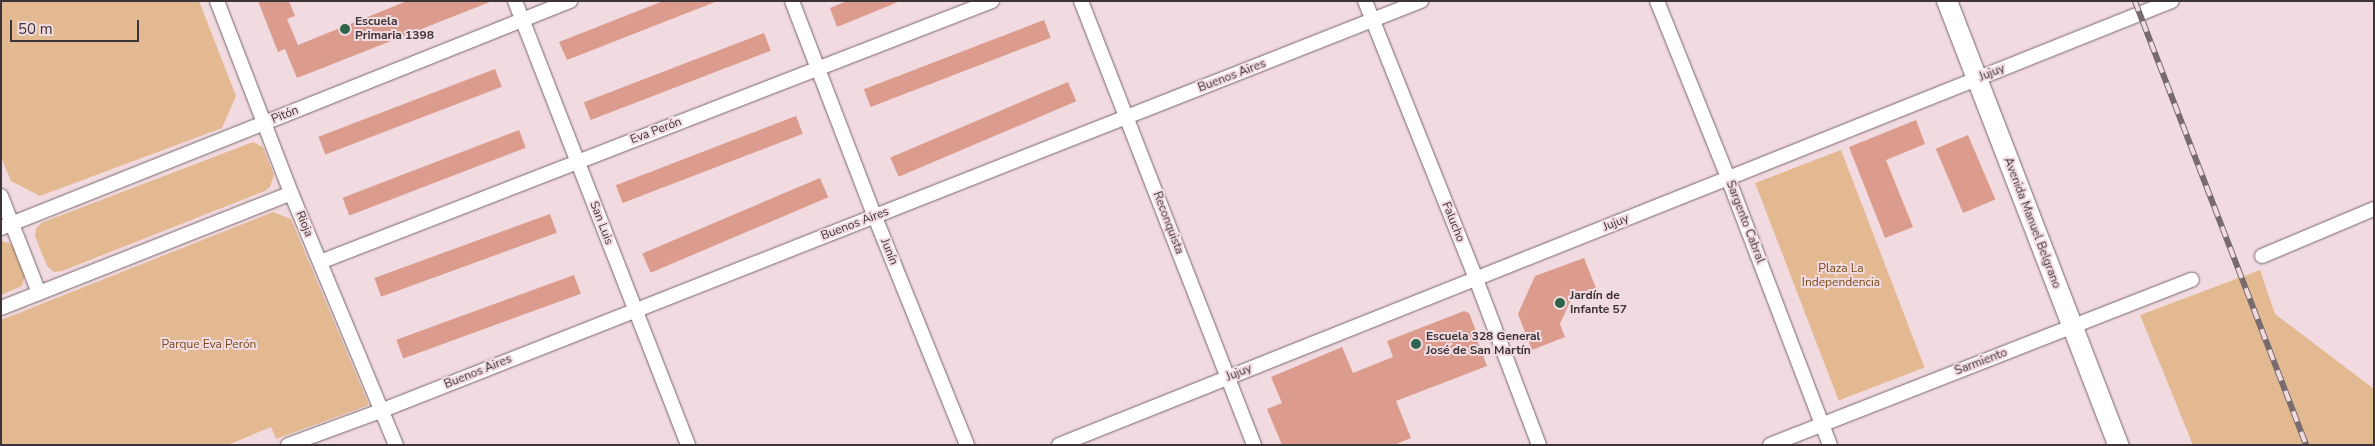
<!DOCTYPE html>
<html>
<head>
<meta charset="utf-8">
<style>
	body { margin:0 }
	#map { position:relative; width:2375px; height:446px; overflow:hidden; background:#f1dbe0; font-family:"Nunito Sans",sans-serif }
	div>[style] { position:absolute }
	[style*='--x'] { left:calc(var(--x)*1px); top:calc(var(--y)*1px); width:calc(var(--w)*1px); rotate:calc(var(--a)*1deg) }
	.green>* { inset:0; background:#e3b992; transform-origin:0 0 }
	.building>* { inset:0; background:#db9b8d; transform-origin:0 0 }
	.roads { filter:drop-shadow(0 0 1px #776469) drop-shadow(0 0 1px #776469) }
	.minor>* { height:14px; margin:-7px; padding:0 7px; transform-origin:7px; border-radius:7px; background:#fff }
	.secondary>* { height:20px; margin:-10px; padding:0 10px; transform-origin:10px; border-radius:10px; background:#fff }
	.rail>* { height:5.5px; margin-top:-2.75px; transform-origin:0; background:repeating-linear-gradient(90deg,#f1dbe0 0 11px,#776b6e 0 22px); box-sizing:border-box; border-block:1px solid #776b6e }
	.dots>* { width:14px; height:14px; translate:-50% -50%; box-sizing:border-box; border:2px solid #f1dbe0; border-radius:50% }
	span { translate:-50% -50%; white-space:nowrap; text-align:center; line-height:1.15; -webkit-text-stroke:4px #f1dbe0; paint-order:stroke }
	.poi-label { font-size:12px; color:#3c3436; font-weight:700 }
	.left { translate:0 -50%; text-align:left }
	.street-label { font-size:12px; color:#3c3436 }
	.park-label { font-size:12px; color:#774b19 }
	.frame { position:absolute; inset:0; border:2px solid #3c3436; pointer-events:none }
	.scale { position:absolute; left:10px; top:20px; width:129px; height:22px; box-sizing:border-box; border:2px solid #3c3436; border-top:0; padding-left:6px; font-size:15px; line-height:18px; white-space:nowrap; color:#3c3436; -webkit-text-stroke:4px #f1dbe0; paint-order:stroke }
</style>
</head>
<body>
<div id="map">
	<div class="green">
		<div style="clip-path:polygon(1px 1px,199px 1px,236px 96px,222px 128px,40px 196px,11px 181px,1px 157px)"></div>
		<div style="clip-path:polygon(253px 142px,263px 147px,274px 175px,270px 187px,265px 191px,62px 271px,54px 272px,47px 266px,35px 236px,36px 229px,41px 223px)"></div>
		<div style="left:1841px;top:150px;width:233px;height:92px;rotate:69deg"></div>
		<div style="clip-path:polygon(273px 212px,291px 219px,369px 405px,276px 439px,271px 427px,228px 445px,1px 445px,1px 320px)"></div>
		<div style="clip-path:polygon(1px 241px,10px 243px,13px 247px,25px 275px,22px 286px,1px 295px)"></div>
		<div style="clip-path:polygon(2260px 270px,2275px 314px,2374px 389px,2374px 445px,2193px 445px,2140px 315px)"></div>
	</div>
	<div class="building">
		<div style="clip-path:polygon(258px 1px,289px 1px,295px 16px,287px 19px,298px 45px,407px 1px,490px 2px,297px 78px,285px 49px,278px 52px)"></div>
		<div style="clip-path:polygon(663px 1px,715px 2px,567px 60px,559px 42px)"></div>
		<div style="clip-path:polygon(847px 1px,898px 1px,898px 2px,837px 27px,830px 8px)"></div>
		<div style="left:1044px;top:20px;width:19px;height:193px;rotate:69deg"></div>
		<div style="left:764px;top:33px;width:19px;height:193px;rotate:69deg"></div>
		<div style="left:495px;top:69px;width:19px;height:189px;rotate:69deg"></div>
		<div style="left:1068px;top:82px;width:21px;height:193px;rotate:67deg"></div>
		<div style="left:796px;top:116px;width:19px;height:193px;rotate:69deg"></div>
		<div style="clip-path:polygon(1916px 120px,1925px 144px,1886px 160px,1913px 227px,1885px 238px,1849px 147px)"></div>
		<div style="left:519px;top:130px;width:19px;height:189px;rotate:69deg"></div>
		<div style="left:1968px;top:135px;width:70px;height:35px;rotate:67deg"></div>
		<div style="left:820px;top:178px;width:21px;height:193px;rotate:67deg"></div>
		<div style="left:550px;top:214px;width:20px;height:187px;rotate:70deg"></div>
		<div style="clip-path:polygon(1584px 258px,1596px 288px,1572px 297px,1560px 324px,1565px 337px,1532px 350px,1518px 314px,1535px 276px)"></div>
		<div style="left:574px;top:275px;width:20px;height:189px;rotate:70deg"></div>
		<div style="clip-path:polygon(1464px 311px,1469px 313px,1476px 331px,1474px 332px,1487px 366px,1396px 401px,1411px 438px,1394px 445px,1282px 445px,1267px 409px,1282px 403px,1271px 377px,1342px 347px,1353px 373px,1393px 357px,1387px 341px)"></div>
	</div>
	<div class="roads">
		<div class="minor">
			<div style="--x:217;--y:1;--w:206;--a:68.9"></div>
			<div style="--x:291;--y:193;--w:273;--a:67.4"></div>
			<div style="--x:515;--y:1;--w:477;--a:68.7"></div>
			<div style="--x:792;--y:1;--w:231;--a:69"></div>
			<div style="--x:875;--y:217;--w:246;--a:68"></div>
			<div style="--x:1081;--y:1;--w:477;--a:68.7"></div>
			<div style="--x:1365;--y:1;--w:299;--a:68.2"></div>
			<div style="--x:1476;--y:279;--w:178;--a:69.2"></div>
			<div style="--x:1657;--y:1;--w:191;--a:68.1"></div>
			<div style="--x:1728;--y:178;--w:286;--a:69.1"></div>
			<div style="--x:1;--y:196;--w:104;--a:68.6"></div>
			<div style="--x:1;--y:228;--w:613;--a:-21.75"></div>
			<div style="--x:2262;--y:256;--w:121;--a:-22.8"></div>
			<div style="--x:320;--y:262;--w:721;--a:-21.23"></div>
			<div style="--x:1;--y:308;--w:312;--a:-21.6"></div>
			<div style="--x:288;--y:445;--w:101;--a:-20.2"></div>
			<div style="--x:383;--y:410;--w:1116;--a:-21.51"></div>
			<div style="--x:1059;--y:445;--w:1198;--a:-21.75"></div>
			<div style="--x:1770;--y:445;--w:453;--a:-21.4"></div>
		</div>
		<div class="secondary">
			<div style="--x:1947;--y:1;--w:476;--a:68.9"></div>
		</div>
	</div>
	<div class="rail">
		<div style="--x:2135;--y:1;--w:476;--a:68.9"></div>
	</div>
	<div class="dots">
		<div style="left:345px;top:29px;background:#2f644a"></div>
		<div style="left:1560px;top:303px;background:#2f644a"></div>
		<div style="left:1416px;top:344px;background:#2f644a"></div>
	</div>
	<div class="poi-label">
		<span class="left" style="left:355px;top:29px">Escuela<br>Primaria 1398</span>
		<span class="left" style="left:1570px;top:303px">Jardín de<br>Infante 57</span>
		<span class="left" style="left:1426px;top:344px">Escuela 328 General<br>José de San Martín</span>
	</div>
	<div class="street-label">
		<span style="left:1992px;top:73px;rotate:-22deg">Jujuy</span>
		<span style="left:1232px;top:76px;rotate:-21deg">Buenos Aires</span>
		<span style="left:285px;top:115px;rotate:-22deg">Pitón</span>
		<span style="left:656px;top:131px;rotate:-21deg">Eva Perón</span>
		<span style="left:1453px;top:222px;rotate:68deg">Falucho</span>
		<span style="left:1745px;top:222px;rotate:69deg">Sargento Cabral</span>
		<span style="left:601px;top:223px;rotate:69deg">San Luis</span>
		<span style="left:1168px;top:223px;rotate:69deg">Reconquista</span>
		<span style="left:1616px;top:223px;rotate:-22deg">Jujuy</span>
		<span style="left:2032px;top:223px;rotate:69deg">Avenida Manuel Belgrano</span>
		<span style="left:304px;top:224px;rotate:67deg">Rioja</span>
		<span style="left:855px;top:224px;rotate:-21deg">Buenos Aires</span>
		<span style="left:889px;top:252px;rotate:68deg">Junín</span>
		<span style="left:1981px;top:362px;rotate:-21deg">Sarmiento</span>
		<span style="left:478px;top:372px;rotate:-22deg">Buenos Aires</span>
		<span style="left:1239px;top:373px;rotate:-22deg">Jujuy</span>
	</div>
	<div class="park-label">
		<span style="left:1841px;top:276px">Plaza La<br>Independencia</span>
		<span style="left:209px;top:345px">Parque Eva Perón</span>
	</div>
	<div class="frame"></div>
	<div class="scale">50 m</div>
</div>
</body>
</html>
